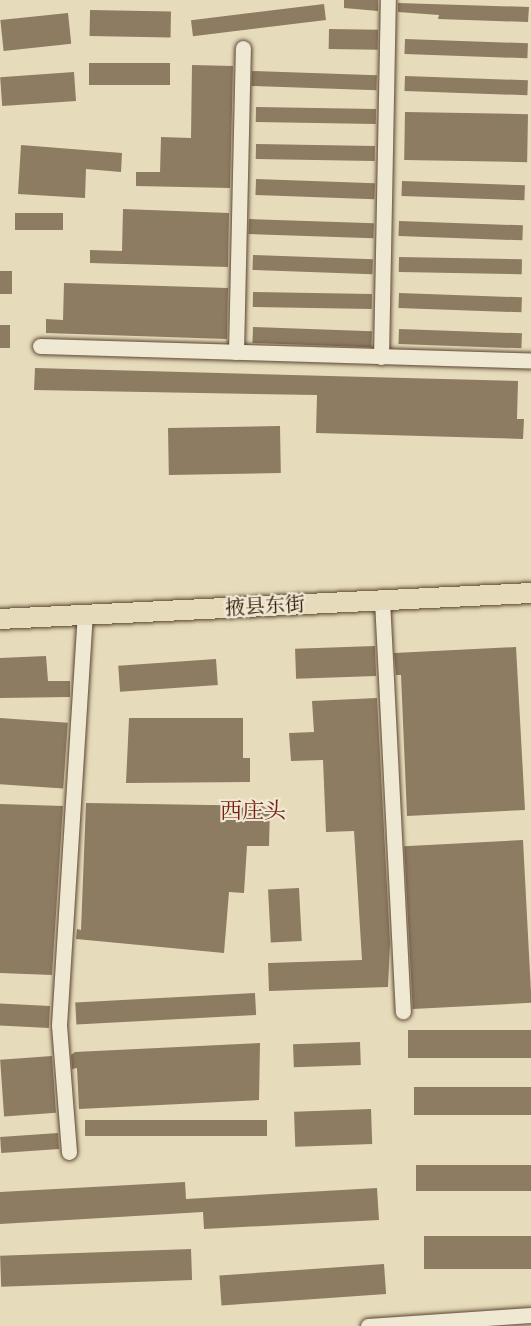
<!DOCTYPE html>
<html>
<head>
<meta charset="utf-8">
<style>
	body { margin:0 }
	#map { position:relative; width:531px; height:1326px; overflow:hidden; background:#e6dcbb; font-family:"IM FELL French Canon","Noto Serif SC",serif }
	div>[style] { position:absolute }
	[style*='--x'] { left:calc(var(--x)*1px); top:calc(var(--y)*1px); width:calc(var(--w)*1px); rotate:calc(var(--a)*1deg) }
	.building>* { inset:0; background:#8d7b62; transform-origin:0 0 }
	.roads { filter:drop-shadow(0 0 2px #5a4430) drop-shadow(0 0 2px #5a4430) }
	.minor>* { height:15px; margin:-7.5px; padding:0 7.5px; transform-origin:7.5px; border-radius:7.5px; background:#efe8d3 }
	.major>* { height:20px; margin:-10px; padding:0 10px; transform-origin:10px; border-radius:10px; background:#e6dcbb }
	span { translate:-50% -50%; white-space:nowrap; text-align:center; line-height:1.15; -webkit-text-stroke:4.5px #efe8d3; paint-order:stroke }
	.street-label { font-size:20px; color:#2c1201 }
	.quarter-label { font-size:22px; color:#7a1f14 }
</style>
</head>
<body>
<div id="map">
	<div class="building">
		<div style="clip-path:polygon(344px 0,378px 0,378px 11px,344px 8px)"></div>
		<div style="clip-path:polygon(398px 3px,529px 7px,528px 22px,438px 19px,439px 15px,398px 12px)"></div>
		<div style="left:324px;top:4px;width:16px;height:134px;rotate:83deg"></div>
		<div style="left:90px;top:10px;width:81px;height:26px;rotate:1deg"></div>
		<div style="left:68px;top:13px;width:31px;height:68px;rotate:84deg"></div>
		<div style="left:329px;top:29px;width:49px;height:20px;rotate:1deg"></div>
		<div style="left:405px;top:39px;width:123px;height:15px;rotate:2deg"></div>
		<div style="left:170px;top:63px;width:22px;height:81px;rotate:90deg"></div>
		<div style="clip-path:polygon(192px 65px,233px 66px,230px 188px,136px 186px,136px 172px,160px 172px,161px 137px,191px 138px)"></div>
		<div style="left:252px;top:71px;width:125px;height:15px;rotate:2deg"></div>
		<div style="left:74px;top:72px;width:29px;height:74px;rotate:86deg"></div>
		<div style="left:405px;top:76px;width:123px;height:15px;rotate:2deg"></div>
		<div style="left:256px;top:107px;width:120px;height:15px;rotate:1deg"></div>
		<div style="left:405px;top:112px;width:123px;height:48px;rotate:1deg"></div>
		<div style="left:256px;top:144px;width:119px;height:15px;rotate:1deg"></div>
		<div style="clip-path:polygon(21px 145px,122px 153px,121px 172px,86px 169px,85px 198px,18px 194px)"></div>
		<div style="left:256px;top:179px;width:119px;height:16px;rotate:2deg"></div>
		<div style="left:402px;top:181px;width:123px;height:15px;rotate:2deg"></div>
		<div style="clip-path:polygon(123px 209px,229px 213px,228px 267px,90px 263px,90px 250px,122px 251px)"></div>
		<div style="left:63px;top:213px;width:17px;height:48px;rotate:90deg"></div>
		<div style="left:249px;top:219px;width:125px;height:15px;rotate:2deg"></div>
		<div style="left:399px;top:221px;width:124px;height:15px;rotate:2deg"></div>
		<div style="left:253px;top:255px;width:120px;height:15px;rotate:2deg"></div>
		<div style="left:399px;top:257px;width:123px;height:15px;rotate:1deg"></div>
		<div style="left:0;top:271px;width:12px;height:23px"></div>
		<div style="clip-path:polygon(64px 283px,228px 288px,227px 339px,46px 333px,46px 319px,63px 320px)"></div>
		<div style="left:253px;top:292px;width:119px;height:15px;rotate:1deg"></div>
		<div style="left:399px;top:293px;width:123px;height:15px;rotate:2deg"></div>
		<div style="left:0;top:325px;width:10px;height:23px"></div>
		<div style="left:253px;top:327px;width:119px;height:16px;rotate:2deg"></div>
		<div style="left:399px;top:329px;width:123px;height:15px;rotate:2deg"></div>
		<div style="clip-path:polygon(35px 368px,518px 381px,517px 419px,524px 419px,523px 439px,316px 433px,317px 395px,34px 390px)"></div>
		<div style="left:280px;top:426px;width:47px;height:112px;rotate:89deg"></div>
		<div style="left:375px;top:646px;width:30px;height:80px;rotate:88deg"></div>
		<div style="clip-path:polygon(516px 647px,525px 810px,407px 816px,401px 675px,396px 675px,394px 653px)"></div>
		<div style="clip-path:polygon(46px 656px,48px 681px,70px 681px,70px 697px,0 698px,0 658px)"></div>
		<div style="left:216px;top:659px;width:26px;height:98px;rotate:86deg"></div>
		<div style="clip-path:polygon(377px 698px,390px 943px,388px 987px,269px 991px,268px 963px,362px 960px,354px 831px,326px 832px,323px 760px,291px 761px,289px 733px,314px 732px,312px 701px)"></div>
		<div style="left:0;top:718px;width:68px;height:66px;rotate:4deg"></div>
		<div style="clip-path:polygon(129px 718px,243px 718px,243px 758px,250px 758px,250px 782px,126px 783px)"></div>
		<div style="clip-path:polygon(86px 803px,270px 806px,269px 846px,247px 846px,244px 893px,229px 892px,224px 953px,76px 939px,77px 929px,81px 930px)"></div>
		<div style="clip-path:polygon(0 804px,63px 806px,52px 975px,0 973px)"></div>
		<div style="left:523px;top:840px;width:163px;height:119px;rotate:87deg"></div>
		<div style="left:299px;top:888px;width:53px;height:31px;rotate:87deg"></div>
		<div style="left:255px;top:993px;width:22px;height:180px;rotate:87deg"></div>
		<div style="left:50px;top:1006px;width:22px;height:50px;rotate:93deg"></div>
		<div style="left:531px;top:1030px;width:28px;height:123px;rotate:90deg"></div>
		<div style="left:360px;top:1042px;width:23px;height:67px;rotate:88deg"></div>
		<div style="clip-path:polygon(260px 1043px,259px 1100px,79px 1109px,77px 1068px,72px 1069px,71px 1055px,75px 1052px)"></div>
		<div style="left:52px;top:1056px;width:57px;height:52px;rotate:86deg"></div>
		<div style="left:531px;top:1087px;width:28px;height:117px;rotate:90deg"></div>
		<div style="left:371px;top:1109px;width:35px;height:77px;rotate:88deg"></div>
		<div style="left:267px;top:1120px;width:16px;height:182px;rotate:90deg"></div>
		<div style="left:58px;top:1133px;width:16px;height:58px;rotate:86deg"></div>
		<div style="left:531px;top:1165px;width:26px;height:115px;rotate:90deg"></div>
		<div style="clip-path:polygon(185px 1182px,186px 1199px,377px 1188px,379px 1220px,204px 1229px,203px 1212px,0 1224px,0 1192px)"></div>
		<div style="left:531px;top:1236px;width:33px;height:107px;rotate:90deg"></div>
		<div style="left:191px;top:1249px;width:31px;height:191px;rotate:88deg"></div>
		<div style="left:384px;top:1264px;width:30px;height:165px;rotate:86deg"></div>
	</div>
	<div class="roads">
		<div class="minor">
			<div style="--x:40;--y:346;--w:491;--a:1.7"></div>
			<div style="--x:236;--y:352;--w:304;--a:-88.7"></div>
			<div style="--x:381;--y:357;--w:357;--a:-88.9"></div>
			<div style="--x:382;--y:600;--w:412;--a:87.1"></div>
			<div style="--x:69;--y:1152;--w:127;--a:-94.5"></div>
			<div style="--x:59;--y:1025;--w:411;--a:-86.4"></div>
			<div style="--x:368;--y:1326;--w:163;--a:-3.9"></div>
		</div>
		<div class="major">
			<div style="--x:0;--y:619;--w:532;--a:-2.8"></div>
		</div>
	</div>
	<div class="street-label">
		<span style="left:265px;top:606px;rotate:-3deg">掖县东街</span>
	</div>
	<div class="quarter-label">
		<span style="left:253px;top:812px">西庄头</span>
	</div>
</div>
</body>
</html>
